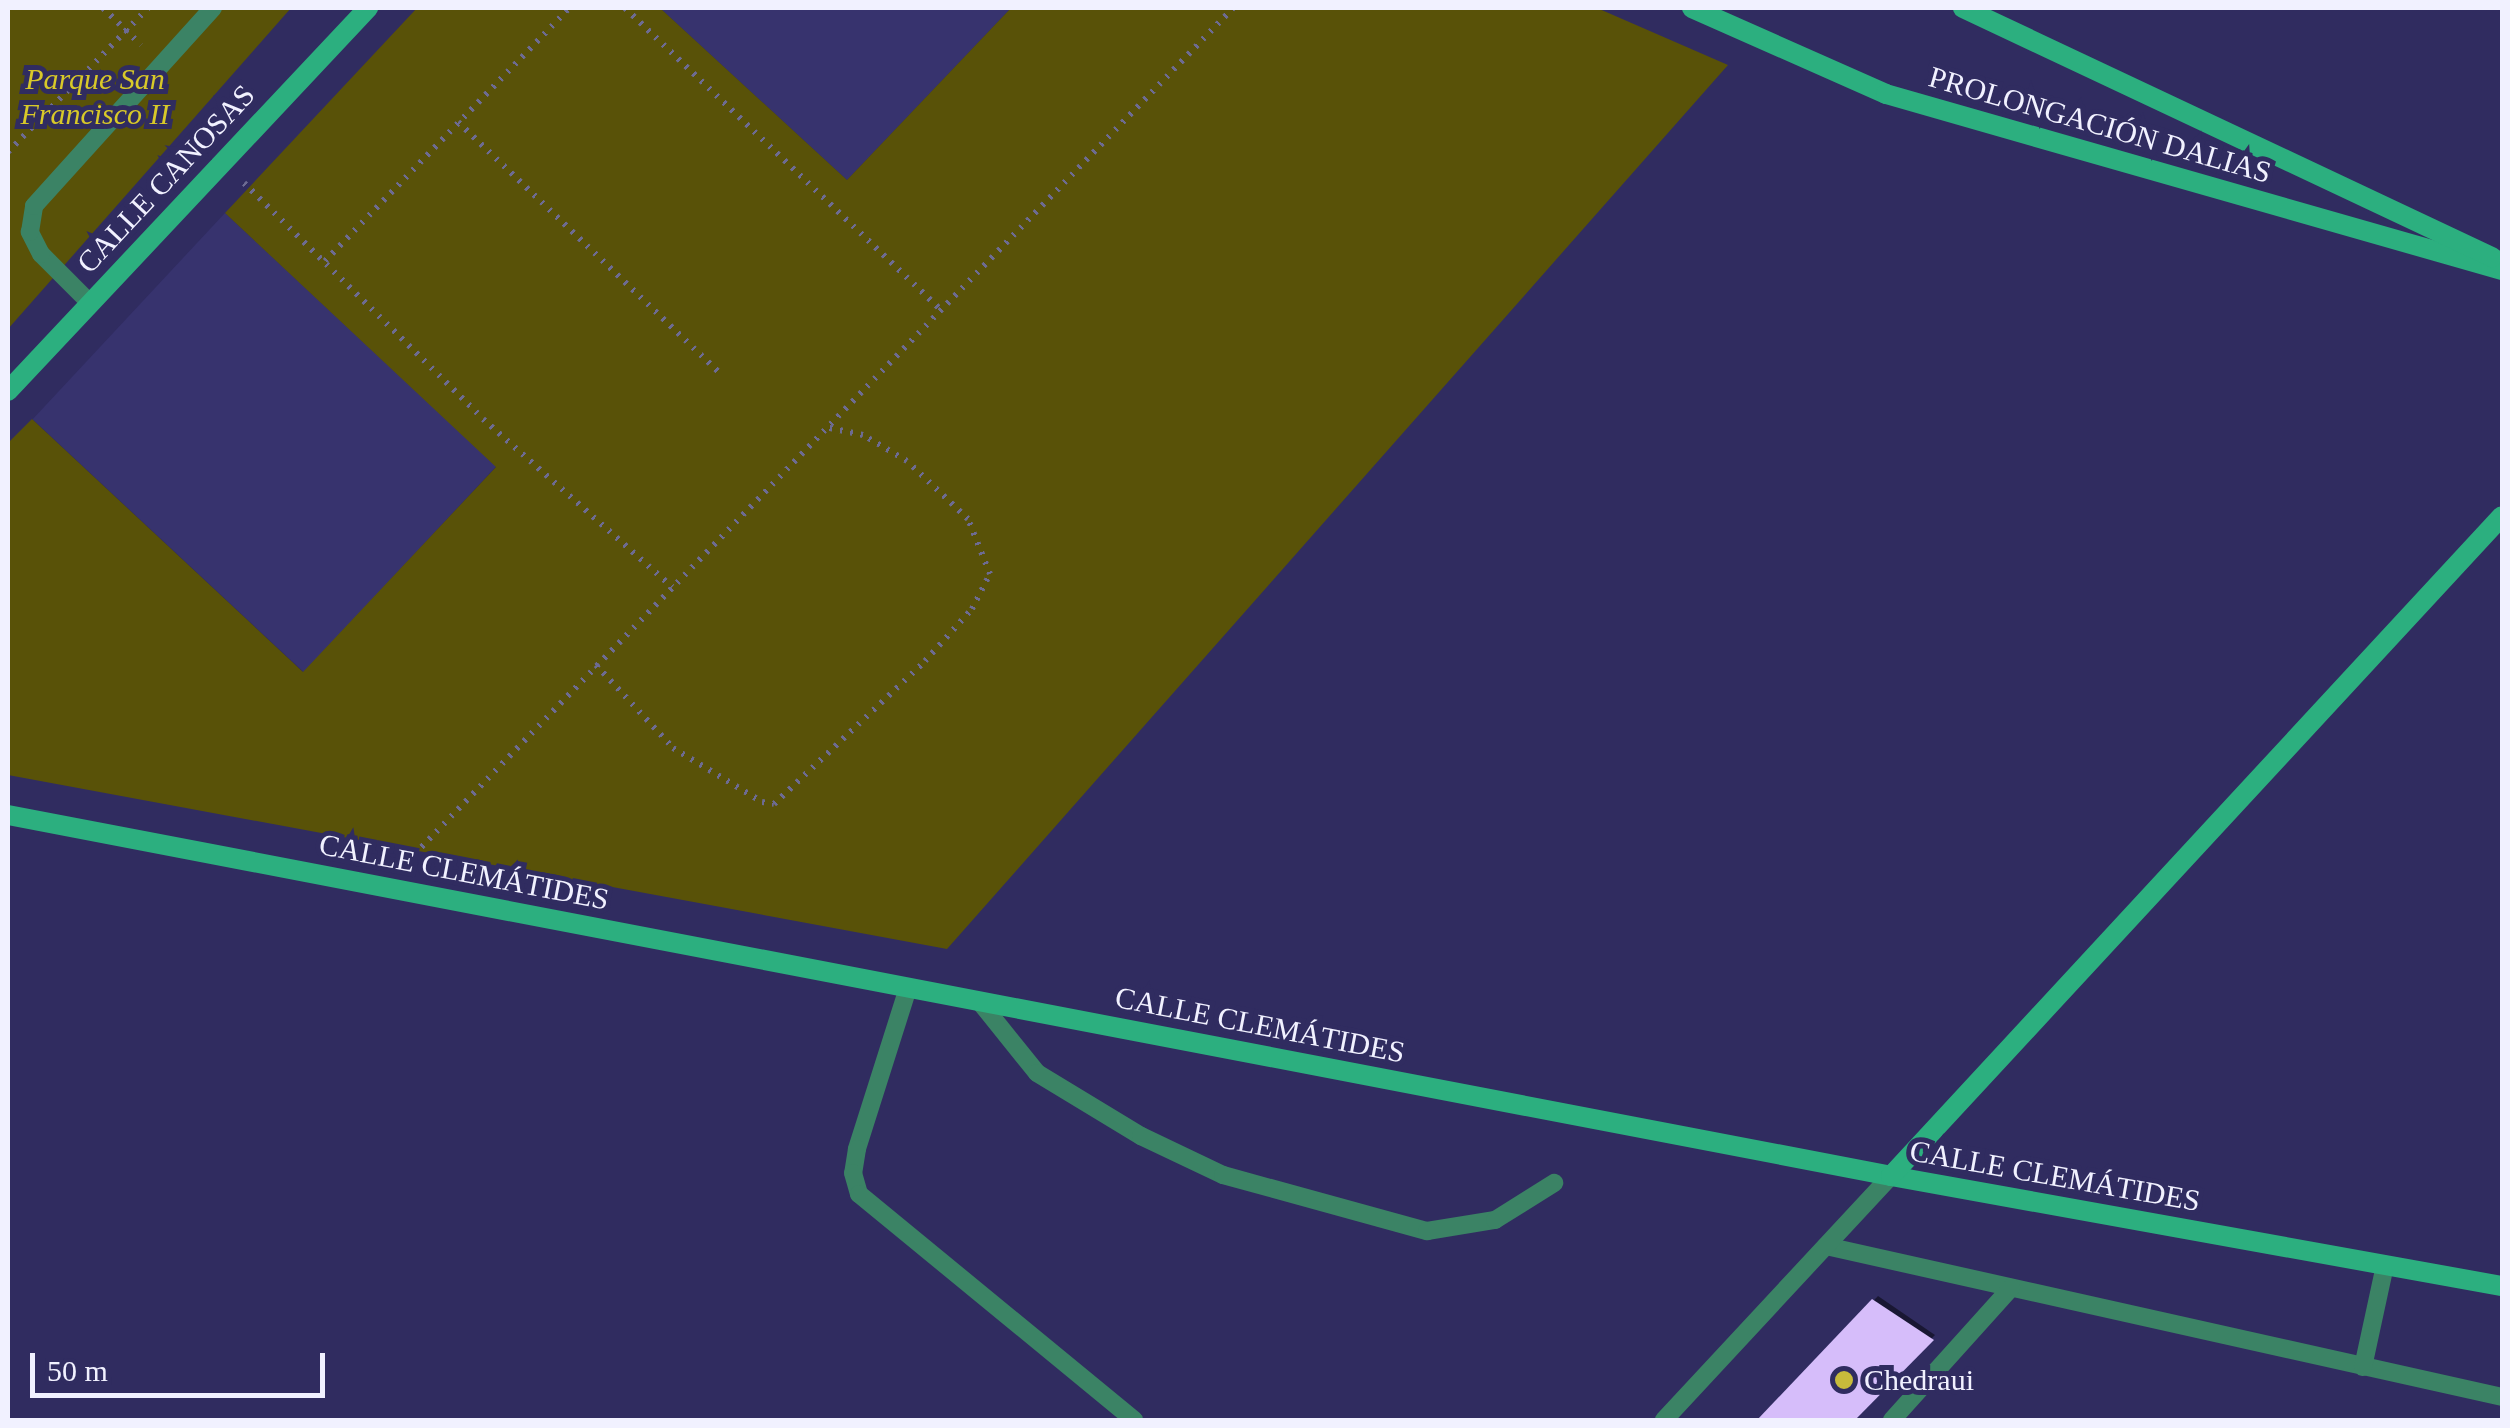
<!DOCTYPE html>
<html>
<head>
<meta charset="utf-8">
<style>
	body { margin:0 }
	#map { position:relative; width:2510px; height:1428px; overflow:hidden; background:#302c60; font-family:Georgia,serif }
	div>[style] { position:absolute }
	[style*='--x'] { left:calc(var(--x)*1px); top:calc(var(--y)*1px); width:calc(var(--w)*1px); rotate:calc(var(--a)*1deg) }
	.built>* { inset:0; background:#37336e; transform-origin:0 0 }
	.green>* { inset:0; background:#595208 }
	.shadow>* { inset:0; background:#0007 }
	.building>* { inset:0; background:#d6bdfa }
	.path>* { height:6px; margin-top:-3px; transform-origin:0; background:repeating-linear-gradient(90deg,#6d6b92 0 2.5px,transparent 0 10.5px) }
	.lane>* { height:18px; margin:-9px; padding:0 9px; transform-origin:9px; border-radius:9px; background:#3b8365 }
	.secondary>* { height:20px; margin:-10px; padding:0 10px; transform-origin:10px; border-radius:10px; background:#2caf7f }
	.dots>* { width:28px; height:28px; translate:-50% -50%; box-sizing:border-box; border:5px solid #302c60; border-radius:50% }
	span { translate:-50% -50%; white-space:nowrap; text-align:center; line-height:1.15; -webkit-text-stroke:10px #302c60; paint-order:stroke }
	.park-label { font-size:30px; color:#d8c929; font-style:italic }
	.street-label { font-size:30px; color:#f1f1ff }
	.poi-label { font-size:30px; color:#f1f1ff }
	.left { translate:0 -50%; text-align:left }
	.frame { position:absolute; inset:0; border:10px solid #f1f1ff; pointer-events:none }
	.scale { position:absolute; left:30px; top:1353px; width:295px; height:45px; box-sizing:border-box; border:5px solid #f1f1ff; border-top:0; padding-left:12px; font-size:30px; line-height:35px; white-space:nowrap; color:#f1f1ff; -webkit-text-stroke:8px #302c60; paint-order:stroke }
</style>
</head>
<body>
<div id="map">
	<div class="built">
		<div style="clip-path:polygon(660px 8px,1011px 8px,847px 180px)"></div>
		<div style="left:225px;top:213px;width:371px;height:282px;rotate:43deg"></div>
	</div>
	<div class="green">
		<div style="clip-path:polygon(8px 8px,291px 8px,8px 329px)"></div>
		<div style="clip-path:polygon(417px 8px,660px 8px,847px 180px,1011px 8px,1597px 8px,1728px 65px,947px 949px,8px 775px,8px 443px,32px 419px,303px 672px,496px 467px,225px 213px)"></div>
	</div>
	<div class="shadow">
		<div style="clip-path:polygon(1878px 1296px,1935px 1335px,1852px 1420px,1760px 1420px)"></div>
	</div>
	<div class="building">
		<div style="clip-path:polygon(1872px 1299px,1934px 1340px,1855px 1420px,1757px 1420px)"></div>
	</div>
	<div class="path">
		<div style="--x:103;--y:8;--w:53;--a:44.2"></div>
		<div style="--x:625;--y:8;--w:436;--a:43.7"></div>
		<div style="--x:458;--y:122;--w:366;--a:43.8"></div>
		<div style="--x:8;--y:152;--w:201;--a:-45.8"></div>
		<div style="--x:244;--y:183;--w:336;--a:44.6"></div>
		<div style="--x:483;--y:419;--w:253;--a:41.6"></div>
		<div style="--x:325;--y:261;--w:351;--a:-46"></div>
		<div style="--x:596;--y:665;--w:113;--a:47.1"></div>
		<div style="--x:673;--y:748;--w:104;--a:31.2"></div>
		<div style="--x:762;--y:802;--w:12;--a:9"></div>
		<div style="--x:774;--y:804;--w:208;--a:-43.4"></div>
		<div style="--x:925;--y:661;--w:70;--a:-47.9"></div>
		<div style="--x:972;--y:609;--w:39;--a:-63"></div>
		<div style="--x:990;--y:574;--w:59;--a:-111.8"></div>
		<div style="--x:968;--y:519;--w:84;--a:-136.4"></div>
		<div style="--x:907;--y:461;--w:51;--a:-149.4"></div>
		<div style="--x:863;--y:435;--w:35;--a:-168"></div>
		<div style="--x:407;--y:862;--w:1188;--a:-45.95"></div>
	</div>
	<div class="lane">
		<div style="--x:90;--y:303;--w:69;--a:-135"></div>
		<div style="--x:41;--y:254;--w:25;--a:-117"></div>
		<div style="--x:30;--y:232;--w:26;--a:-81"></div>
		<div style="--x:34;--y:206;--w:267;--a:-47.9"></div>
		<div style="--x:908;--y:988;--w:169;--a:107.6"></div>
		<div style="--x:857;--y:1149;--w:24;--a:99"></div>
		<div style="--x:853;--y:1173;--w:22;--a:74"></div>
		<div style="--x:859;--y:1194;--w:356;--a:39.4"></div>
		<div style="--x:980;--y:1002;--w:91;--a:51.2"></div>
		<div style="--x:1037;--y:1073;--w:122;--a:31.2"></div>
		<div style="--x:1141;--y:1136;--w:91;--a:25.4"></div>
		<div style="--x:1223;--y:1175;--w:212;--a:15.4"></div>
		<div style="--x:1427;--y:1231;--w:69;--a:-9.2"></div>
		<div style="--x:1495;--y:1220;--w:70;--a:-32.1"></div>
		<div style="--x:1826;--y:1246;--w:693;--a:12.59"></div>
		<div style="--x:2363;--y:1367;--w:104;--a:-77.8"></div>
		<div style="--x:1664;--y:1420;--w:333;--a:-47.1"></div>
		<div style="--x:1892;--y:1420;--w:178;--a:-48"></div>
	</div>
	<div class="secondary">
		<div style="--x:1692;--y:8;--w:212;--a:23.9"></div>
		<div style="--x:1886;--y:94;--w:641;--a:15.95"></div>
		<div style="--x:1963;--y:8;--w:585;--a:25.21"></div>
		<div style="--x:8;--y:391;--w:526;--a:-46.77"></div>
		<div style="--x:8;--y:815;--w:1917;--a:10.85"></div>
		<div style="--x:1891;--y:1176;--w:621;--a:10.21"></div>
		<div style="--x:1891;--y:1176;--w:899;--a:-47.21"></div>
	</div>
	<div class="dots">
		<div style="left:1844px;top:1380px;background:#c8bb3b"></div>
	</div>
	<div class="park-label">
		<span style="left:95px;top:96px">Parque San<br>Francisco II</span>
	</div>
	<div class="street-label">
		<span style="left:2100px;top:125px;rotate:16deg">PROLONGACIÓN DALIAS</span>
		<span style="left:166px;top:179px;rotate:-47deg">CALLE CANOSAS</span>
		<span style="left:464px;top:872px;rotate:11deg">CALLE CLEMÁTIDES</span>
		<span style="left:1260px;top:1025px;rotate:11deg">CALLE CLEMÁTIDES</span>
		<span style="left:2055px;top:1176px;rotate:10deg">CALLE CLEMÁTIDES</span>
	</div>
	<div class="poi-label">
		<span class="left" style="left:1864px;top:1380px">Chedraui</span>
	</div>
	<div class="frame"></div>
	<div class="scale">50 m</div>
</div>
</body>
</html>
